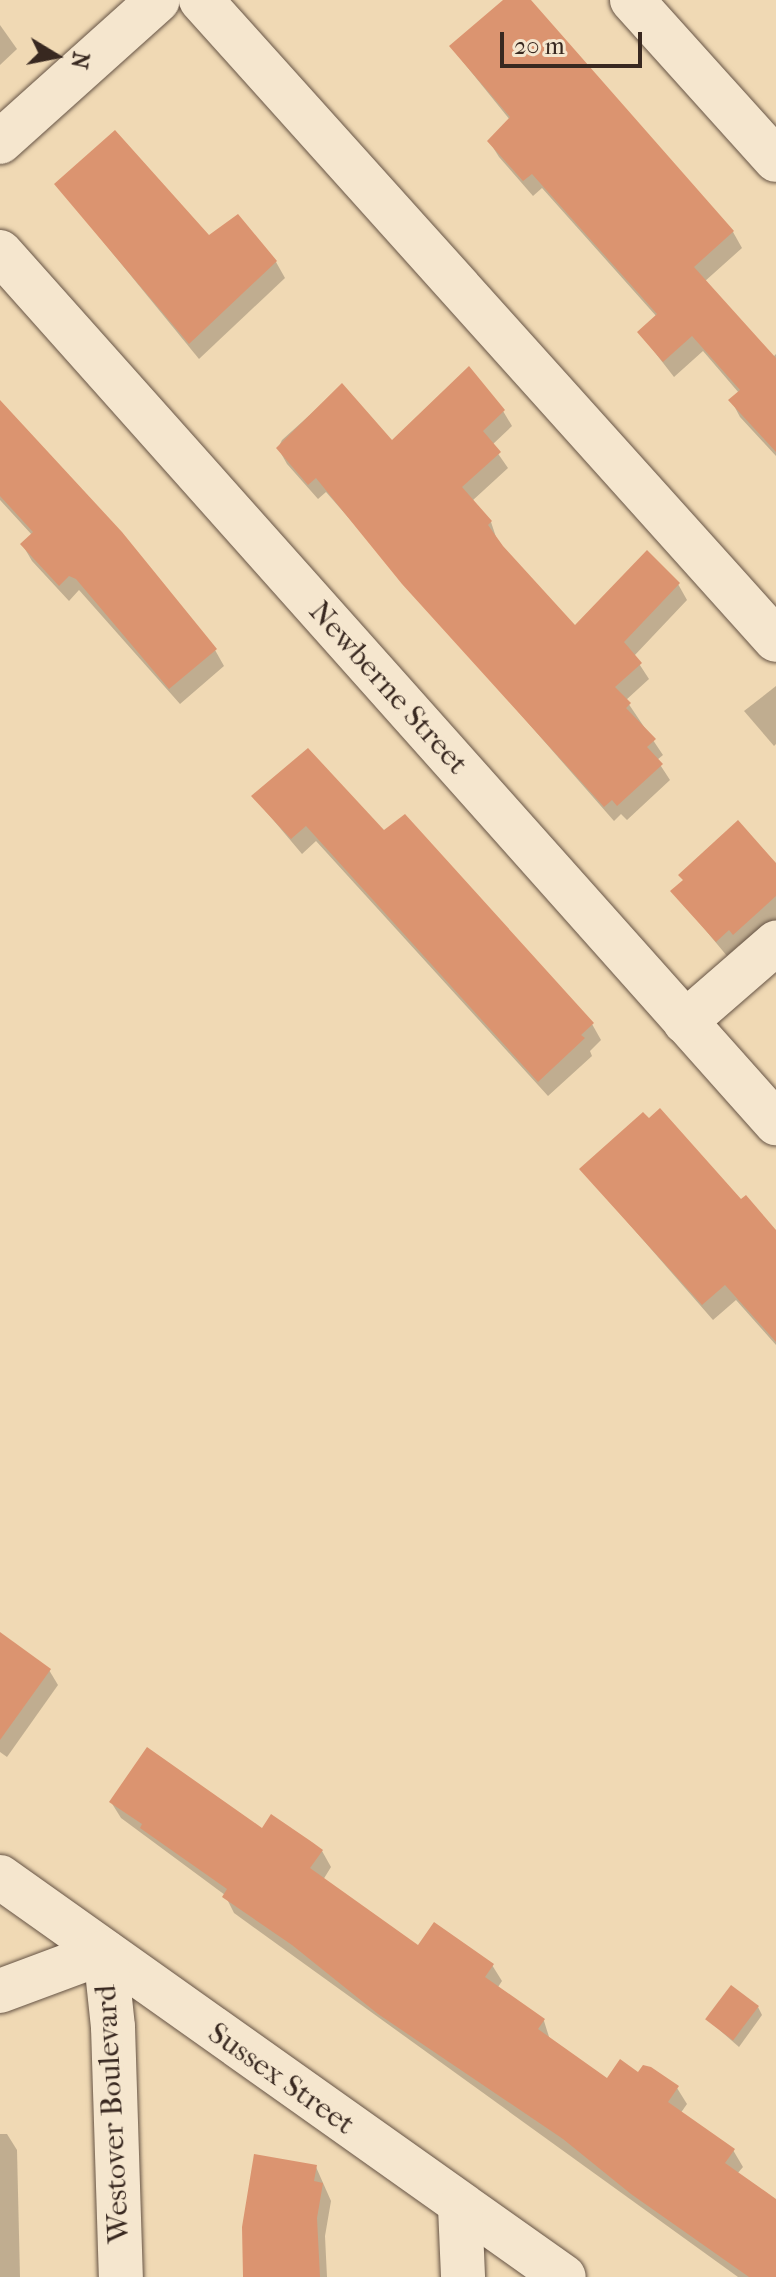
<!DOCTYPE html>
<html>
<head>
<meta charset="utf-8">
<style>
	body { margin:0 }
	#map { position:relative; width:776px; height:2277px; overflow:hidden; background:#f0d9b4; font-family:"IM FELL French Canon",serif }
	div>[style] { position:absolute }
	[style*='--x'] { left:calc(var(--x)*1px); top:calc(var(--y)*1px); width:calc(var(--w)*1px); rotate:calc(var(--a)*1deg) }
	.shadow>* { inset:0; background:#0003 }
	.building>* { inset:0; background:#db9470; transform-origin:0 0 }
	.roads { filter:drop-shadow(0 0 2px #665445) drop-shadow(0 0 2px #665445) }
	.minor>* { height:44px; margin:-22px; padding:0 22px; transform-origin:22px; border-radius:22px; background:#f5e6ce }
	span { translate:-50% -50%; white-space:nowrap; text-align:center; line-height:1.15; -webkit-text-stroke:7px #f5e6ce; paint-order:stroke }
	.street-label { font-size:30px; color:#382820 }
	.north { position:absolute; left:16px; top:16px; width:80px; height:80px; -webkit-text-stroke:6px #f5e6ce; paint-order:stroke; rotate:100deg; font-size:22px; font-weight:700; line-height:32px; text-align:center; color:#382820 }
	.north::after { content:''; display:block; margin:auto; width:28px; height:36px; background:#382820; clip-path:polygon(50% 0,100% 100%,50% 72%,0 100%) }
	.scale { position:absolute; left:500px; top:32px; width:142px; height:36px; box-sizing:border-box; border:4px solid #382820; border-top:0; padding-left:10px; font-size:24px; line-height:28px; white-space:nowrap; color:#382820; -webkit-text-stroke:6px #f5e6ce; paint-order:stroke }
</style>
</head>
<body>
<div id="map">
	<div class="shadow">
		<div style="clip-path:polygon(506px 0,528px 0,733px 232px,742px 248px,704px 282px,771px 359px,776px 354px,776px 456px,740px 417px,731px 400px,739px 393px,703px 351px,674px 377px,639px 332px,657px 317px,542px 188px,533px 196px,499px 157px,489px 141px,510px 120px,451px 47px)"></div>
		<div style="clip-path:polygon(0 25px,17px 49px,0 65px)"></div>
		<div style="clip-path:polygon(56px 184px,276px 262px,285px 278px,199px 359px)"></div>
		<div style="clip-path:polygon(342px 386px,392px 442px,503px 411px,512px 426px,492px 445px,508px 468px,472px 501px,491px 522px,497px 540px,574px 628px,678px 584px,687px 600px,634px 656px,649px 679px,626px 700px,663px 755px,657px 760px,670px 780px,627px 820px,621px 814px,614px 821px,326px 492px,318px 499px,287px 464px,278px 448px,282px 440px)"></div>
		<div style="clip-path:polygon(0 402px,215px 650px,224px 666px,180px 704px,79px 590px,69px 601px,32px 561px,22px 544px,32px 535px,0 500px)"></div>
		<div style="clip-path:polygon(776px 686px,776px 744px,774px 746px,744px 711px)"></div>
		<div style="clip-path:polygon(253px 796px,383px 833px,592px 1024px,601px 1040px,590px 1051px,592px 1056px,548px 1096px,316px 841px,302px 854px)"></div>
		<div style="clip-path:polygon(776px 865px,776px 920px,743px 950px,739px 945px,727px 956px,673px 891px)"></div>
		<div style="clip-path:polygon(582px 1170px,740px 1202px,776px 1233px,776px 1345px,736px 1300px,713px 1320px)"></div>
		<div style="clip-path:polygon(0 1635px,49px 1670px,58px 1685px,7px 1757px,0 1752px)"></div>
		<div style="clip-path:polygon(111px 1802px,263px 1830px,322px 1851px,331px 1867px,323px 1880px,418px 1948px,492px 1965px,502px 1981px,498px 1987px,544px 2021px,550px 2040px,607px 2081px,638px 2074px,677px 2088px,687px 2104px,680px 2114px,733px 2150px,743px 2167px,737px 2174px,776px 2201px,776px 2277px,738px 2277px,234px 1913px,225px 1895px,121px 1818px)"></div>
		<div style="clip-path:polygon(758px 2007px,762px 2015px,739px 2047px,708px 2020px)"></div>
		<div style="clip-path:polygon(0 2134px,7px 2134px,17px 2150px,20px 2277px,0 2277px)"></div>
		<div style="clip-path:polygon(316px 2167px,331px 2201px,325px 2236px,327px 2277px,245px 2277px)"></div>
	</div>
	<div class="building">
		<div style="clip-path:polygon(503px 0,531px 0,734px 231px,694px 267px,776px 358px,776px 452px,728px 400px,740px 390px,692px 336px,663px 362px,637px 332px,657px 314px,532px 174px,523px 181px,487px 141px,510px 117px,449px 46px)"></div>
		<div style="clip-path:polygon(115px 130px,209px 235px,238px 214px,277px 261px,189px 344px,54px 184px)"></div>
		<div style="clip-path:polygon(469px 366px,505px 410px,483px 431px,501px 452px,462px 487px,492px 521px,488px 525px,503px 546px,575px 625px,647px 550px,680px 583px,624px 642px,642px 663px,615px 687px,631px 703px,626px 708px,656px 739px,647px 747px,663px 764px,617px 806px,612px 800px,604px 807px,402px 584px,316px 478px,308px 485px,276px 448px,342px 383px,392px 440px)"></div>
		<div style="clip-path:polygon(0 400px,122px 532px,217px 649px,169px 689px,76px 579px,69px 576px,59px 586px,20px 544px,33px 532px,0 496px)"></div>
		<div style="clip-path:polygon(308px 748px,384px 830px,405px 814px,594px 1023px,581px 1035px,585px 1038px,538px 1082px,306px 826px,291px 839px,251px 796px)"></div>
		<div style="clip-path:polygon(738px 820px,776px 863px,776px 896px,733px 935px,729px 930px,716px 942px,670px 891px,683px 880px,678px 875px)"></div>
		<div style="clip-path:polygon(660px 1108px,741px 1199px,746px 1195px,776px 1230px,776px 1342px,725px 1285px,702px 1305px,579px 1169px,643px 1112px,649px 1118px)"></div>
		<div style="clip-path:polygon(0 1632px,51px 1669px,0 1740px)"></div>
		<div style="clip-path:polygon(147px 1747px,262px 1828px,271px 1814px,312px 1842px,323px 1850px,310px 1868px,418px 1945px,434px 1922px,494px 1964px,485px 1977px,545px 2019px,538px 2029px,607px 2078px,620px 2059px,638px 2072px,643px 2065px,651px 2067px,679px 2086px,668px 2102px,735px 2149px,725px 2163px,776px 2199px,776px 2277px,749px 2277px,631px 2194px,563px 2139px,378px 2014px,292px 1945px,222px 1897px,227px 1889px,140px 1828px,142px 1824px,109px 1802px)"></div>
		<div style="left:731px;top:1985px;width:35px;height:43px;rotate:37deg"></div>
		<div style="clip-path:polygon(254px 2154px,317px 2165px,314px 2181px,323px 2183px,317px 2218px,320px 2277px,243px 2277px,242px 2227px)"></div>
	</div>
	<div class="roads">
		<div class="minor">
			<div style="--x:201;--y:0;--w:860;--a:48.06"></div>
			<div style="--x:632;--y:0;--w:215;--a:48"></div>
			<div style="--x:0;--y:142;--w:212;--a:-41.9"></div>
			<div style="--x:0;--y:252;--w:1167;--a:48.3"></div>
			<div style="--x:685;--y:1022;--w:121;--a:-41"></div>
			<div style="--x:0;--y:1877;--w:691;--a:35.35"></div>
			<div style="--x:105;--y:1952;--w:75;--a:83.9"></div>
			<div style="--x:113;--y:2027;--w:250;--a:88.2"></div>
			<div style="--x:0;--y:1991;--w:112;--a:-20.4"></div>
			<div style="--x:460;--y:2207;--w:70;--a:87.5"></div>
		</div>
	</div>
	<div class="street-label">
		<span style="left:388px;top:688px;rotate:48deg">Newberne Street</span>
		<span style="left:281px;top:2079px;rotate:35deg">Sussex Street</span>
		<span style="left:113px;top:2114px;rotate:-93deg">Westover Boulevard</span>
	</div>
	<div class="north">N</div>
	<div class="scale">20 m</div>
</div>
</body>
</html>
